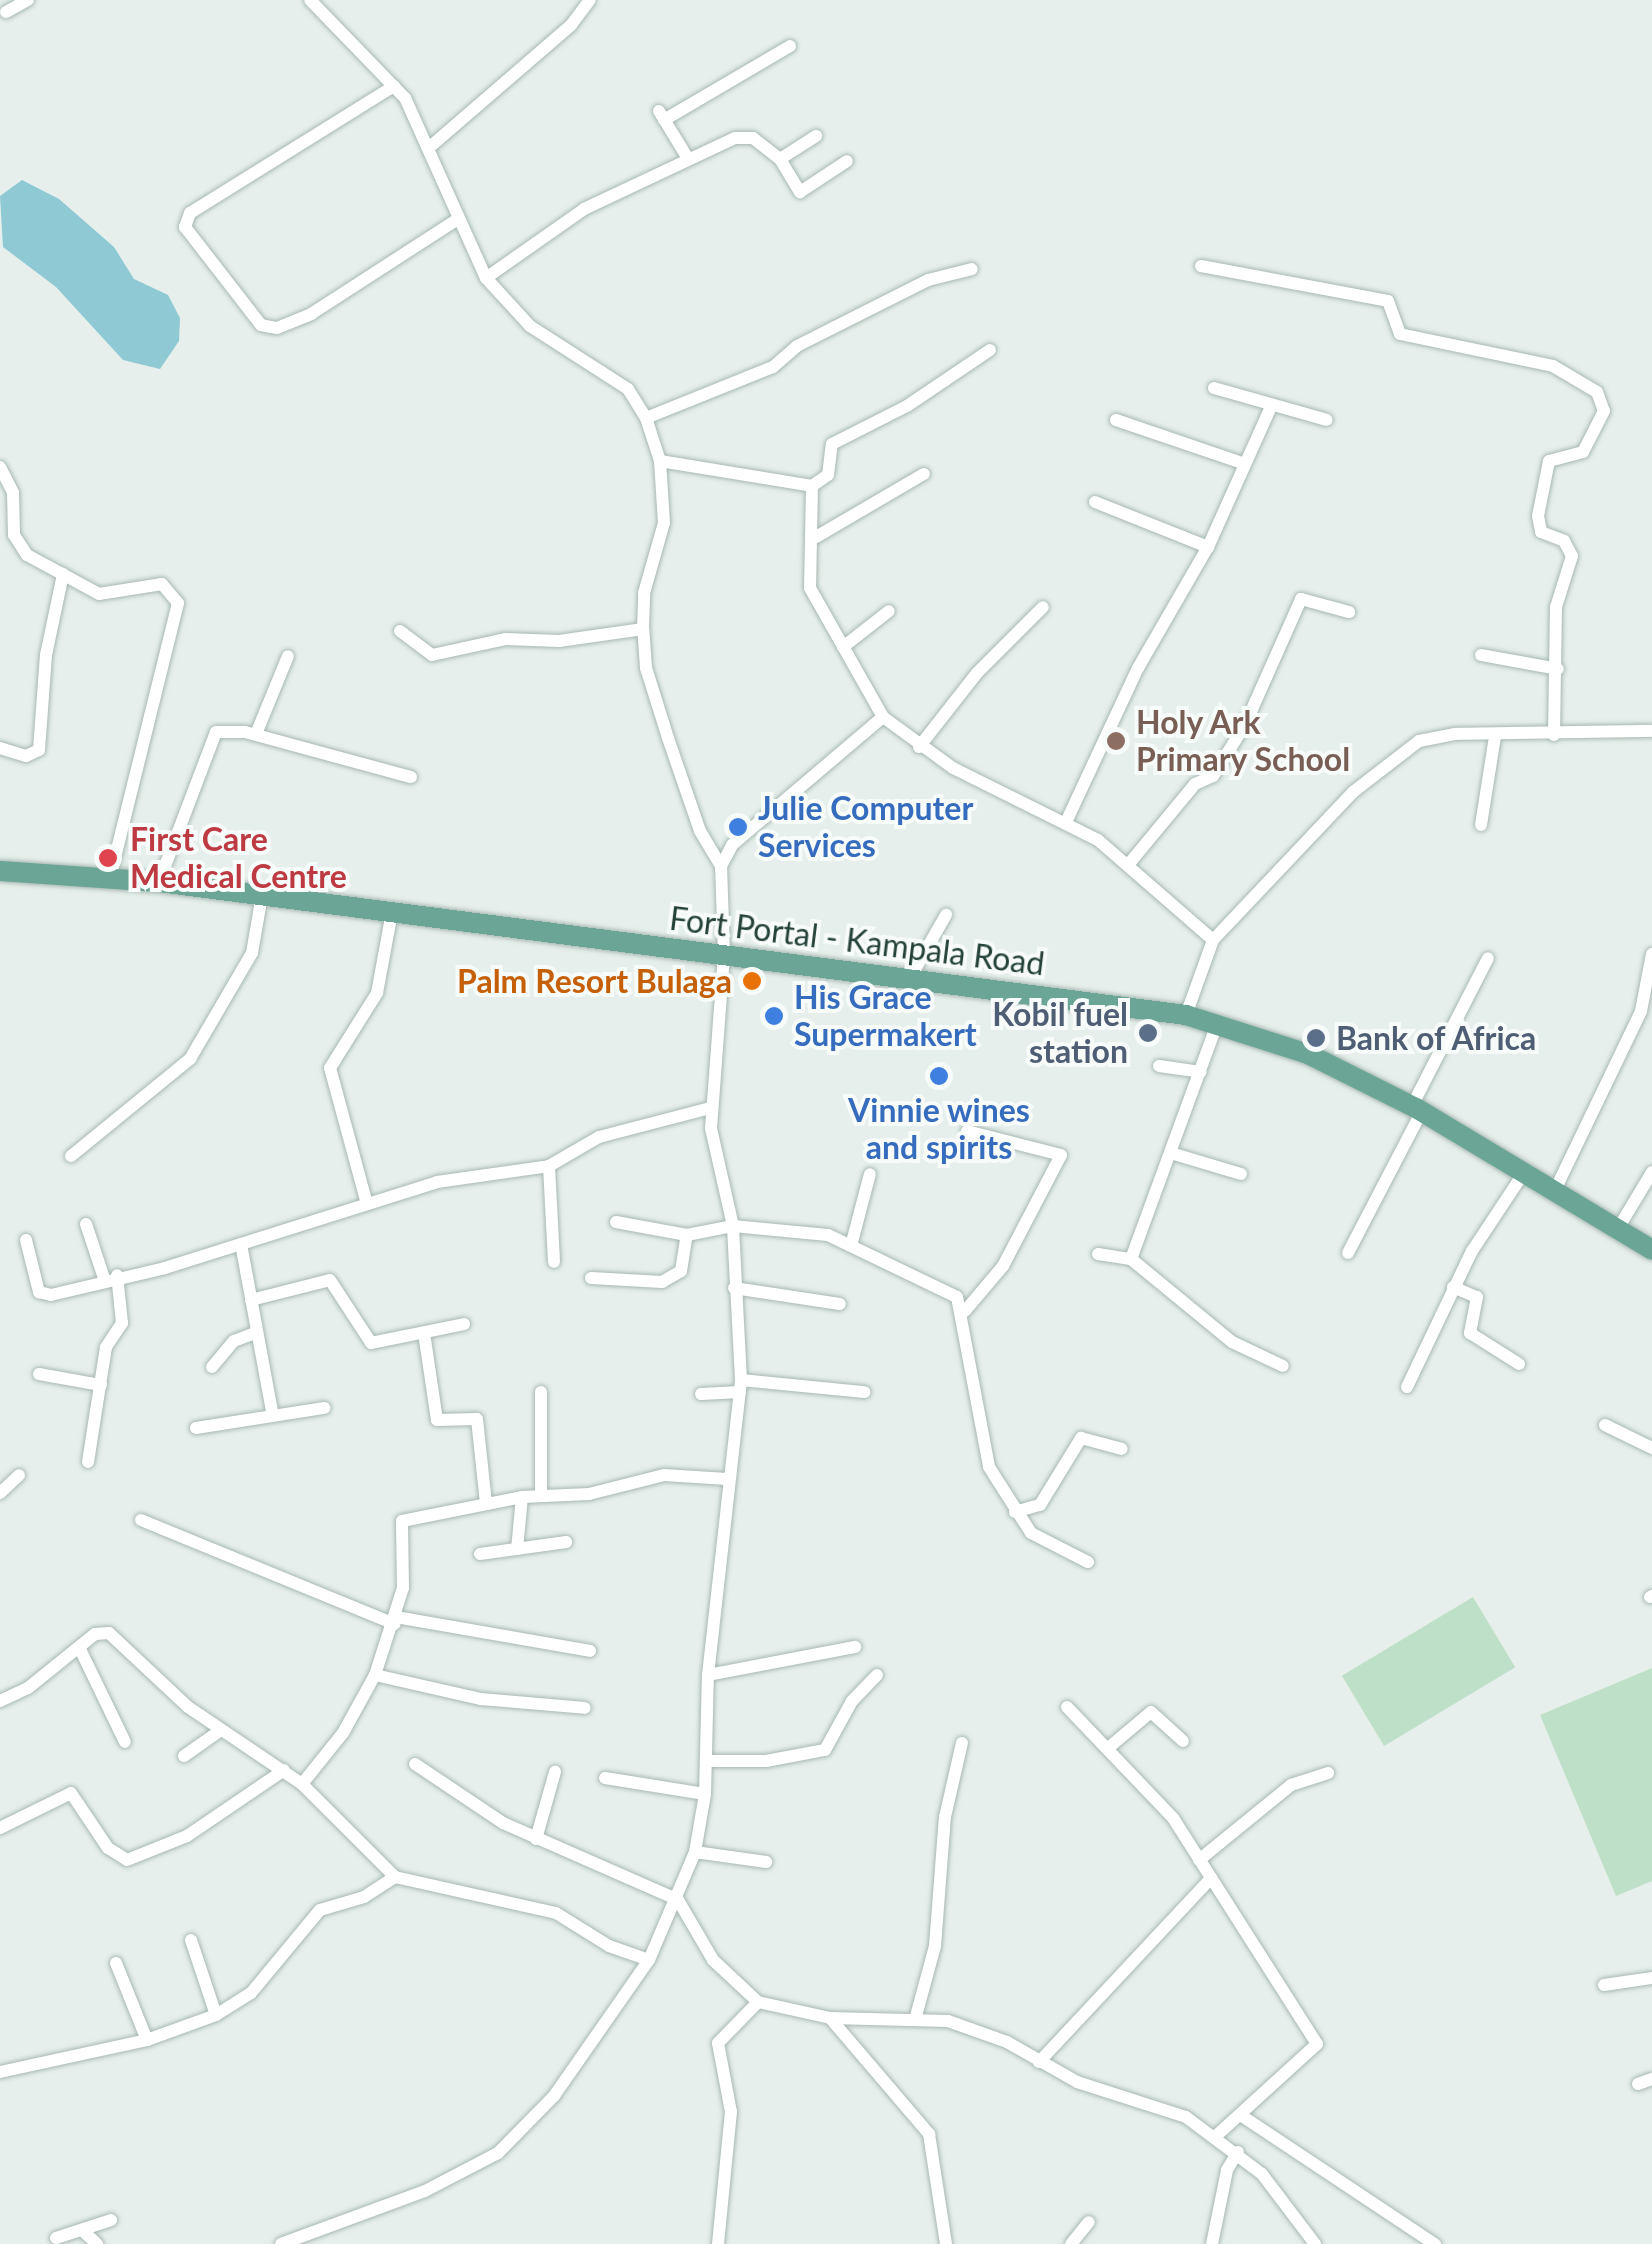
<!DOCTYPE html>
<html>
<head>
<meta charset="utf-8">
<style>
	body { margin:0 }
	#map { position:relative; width:1652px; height:2244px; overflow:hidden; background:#e6efeb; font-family:Lato,sans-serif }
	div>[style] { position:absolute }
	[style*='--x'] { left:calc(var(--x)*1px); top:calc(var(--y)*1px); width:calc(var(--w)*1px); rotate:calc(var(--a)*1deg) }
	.green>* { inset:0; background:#bfe0c8; transform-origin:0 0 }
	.water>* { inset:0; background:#8ec9d4 }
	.roads { filter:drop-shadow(0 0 2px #a8b8b2) drop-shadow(0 0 2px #a8b8b2) }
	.minor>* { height:12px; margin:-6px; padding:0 6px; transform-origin:6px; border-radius:6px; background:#fff }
	.primary>* { height:20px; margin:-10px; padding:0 10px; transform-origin:10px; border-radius:10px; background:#6aa596 }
	.dots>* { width:28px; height:28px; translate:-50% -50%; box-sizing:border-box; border:5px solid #f7fbf9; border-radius:50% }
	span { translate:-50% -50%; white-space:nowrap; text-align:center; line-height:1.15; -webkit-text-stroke:8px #f7fbf9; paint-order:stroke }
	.education-label { font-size:32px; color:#785e54; font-weight:700 }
	.left { translate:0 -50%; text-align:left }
	.shop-label { font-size:32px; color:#366cbe; font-weight:700 }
	.health-label { font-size:32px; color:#be3a42; font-weight:700 }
	.street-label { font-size:32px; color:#24423a }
	.food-label { font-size:32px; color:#c56008; font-weight:700 }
	.right { translate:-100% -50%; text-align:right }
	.service-label { font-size:32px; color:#4e5e75; font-weight:700 }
</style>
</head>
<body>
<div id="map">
	<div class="green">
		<div style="left:1473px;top:1597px;width:82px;height:153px;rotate:59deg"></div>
		<div style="clip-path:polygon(1652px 1668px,1652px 1881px,1616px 1896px,1540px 1715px)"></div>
	</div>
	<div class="water">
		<div style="clip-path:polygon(22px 180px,59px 199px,114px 247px,134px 279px,168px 295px,180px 318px,179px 341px,160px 369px,123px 360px,56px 287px,3px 247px,0 196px)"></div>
	</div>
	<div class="roads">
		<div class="minor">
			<div style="--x:6;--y:12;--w:25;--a:-29"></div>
			<div style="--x:394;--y:86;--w:240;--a:148.1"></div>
			<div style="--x:190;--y:213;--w:15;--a:110"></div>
			<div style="--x:185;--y:227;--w:124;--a:52.2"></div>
			<div style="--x:261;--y:325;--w:16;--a:11"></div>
			<div style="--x:277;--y:328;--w:37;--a:-22"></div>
			<div style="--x:311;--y:314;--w:175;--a:-32.9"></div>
			<div style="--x:659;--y:111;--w:54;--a:58.7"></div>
			<div style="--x:664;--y:120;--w:146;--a:-30.4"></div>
			<div style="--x:431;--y:146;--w:185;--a:-40.8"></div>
			<div style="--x:571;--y:25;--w:31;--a:-53"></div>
			<div style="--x:780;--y:159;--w:43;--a:-32.6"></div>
			<div style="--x:1201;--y:266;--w:190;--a:10.6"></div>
			<div style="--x:1388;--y:301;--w:35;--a:70"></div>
			<div style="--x:1400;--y:334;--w:156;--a:11.8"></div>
			<div style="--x:1553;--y:366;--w:51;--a:30.6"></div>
			<div style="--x:1597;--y:392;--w:20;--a:70"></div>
			<div style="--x:1604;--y:411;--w:46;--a:117.1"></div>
			<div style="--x:1583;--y:452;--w:35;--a:165"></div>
			<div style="--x:1549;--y:461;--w:56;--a:101.3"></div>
			<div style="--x:1538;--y:516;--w:16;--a:79"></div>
			<div style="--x:1541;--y:532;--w:25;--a:21"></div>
			<div style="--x:1564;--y:541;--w:17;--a:62"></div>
			<div style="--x:1572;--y:556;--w:53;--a:107.4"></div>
			<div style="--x:1556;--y:607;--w:128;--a:90.9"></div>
			<div style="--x:486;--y:278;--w:120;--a:-35.1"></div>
			<div style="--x:584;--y:209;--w:167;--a:-25.2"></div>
			<div style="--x:735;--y:138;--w:18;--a:0"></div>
			<div style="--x:753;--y:138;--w:34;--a:38"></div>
			<div style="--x:780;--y:159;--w:39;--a:59"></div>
			<div style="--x:800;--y:192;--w:56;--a:-33.4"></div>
			<div style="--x:1214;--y:388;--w:117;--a:15.8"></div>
			<div style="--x:646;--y:418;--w:137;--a:-21.9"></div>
			<div style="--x:773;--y:367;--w:32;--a:-41"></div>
			<div style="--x:797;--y:346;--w:147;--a:-26.7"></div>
			<div style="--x:928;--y:280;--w:45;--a:-14"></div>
			<div style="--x:1116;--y:420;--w:136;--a:18.8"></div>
			<div style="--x:660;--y:461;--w:154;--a:9.3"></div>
			<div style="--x:812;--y:486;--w:19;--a:-35"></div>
			<div style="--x:828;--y:475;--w:31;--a:-83"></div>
			<div style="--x:832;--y:444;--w:84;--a:-26.9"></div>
			<div style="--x:907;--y:406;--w:100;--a:-34"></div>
			<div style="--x:0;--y:467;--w:29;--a:63"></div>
			<div style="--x:13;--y:493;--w:42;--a:88.6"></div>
			<div style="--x:14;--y:535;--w:24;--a:57"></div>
			<div style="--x:27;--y:555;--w:82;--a:28.4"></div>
			<div style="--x:99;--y:594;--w:64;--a:-9"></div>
			<div style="--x:162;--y:584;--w:25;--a:50"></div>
			<div style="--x:178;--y:603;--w:282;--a:103.9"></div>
			<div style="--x:812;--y:486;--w:102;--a:91.1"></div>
			<div style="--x:810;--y:588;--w:148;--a:60.5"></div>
			<div style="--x:883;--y:717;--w:87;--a:36.1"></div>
			<div style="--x:953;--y:768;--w:162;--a:26.4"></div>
			<div style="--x:1098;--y:840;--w:152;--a:41"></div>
			<div style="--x:1213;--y:940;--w:80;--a:109.8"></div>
			<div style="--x:1095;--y:502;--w:122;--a:21.7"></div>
			<div style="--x:816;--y:537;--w:125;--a:-30.3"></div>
			<div style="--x:400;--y:631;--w:40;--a:37"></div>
			<div style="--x:432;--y:655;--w:76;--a:-12.2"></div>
			<div style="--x:506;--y:639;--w:53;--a:2.2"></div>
			<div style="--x:559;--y:641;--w:85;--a:-8.1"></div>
			<div style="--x:843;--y:647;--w:58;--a:-38"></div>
			<div style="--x:1481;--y:655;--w:78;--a:10.3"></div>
			<div style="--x:256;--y:734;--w:84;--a:-67.7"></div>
			<div style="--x:919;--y:747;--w:94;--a:-51.9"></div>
			<div style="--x:977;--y:673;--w:93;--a:-45"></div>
			<div style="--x:0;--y:748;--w:27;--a:17"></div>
			<div style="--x:26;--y:756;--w:14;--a:-25"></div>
			<div style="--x:39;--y:750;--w:95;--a:-85.8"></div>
			<div style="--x:46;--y:655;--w:83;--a:-78.1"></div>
			<div style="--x:1067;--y:820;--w:168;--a:-65"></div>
			<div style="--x:1138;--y:668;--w:140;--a:-60"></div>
			<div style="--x:1208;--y:547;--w:154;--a:-65.8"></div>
			<div style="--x:1481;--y:825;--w:89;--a:-81"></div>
			<div style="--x:1128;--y:865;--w:105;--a:-50.4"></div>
			<div style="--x:1195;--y:784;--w:20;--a:-24"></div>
			<div style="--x:1213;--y:776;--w:60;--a:-57.9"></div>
			<div style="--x:1245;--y:725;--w:138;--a:-66"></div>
			<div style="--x:1301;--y:599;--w:50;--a:15.2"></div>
			<div style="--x:721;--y:866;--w:24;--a:-62"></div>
			<div style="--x:732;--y:845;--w:198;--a:-40.3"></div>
			<div style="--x:159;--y:882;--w:160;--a:-69.2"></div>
			<div style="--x:216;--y:732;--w:29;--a:0"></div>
			<div style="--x:245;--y:732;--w:172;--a:15.2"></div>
			<div style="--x:1213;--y:940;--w:204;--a:-46.6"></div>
			<div style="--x:1353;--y:792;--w:83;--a:-37.7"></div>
			<div style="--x:1419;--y:741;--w:36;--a:-11"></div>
			<div style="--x:1454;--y:734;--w:198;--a:-0.9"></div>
			<div style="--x:910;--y:978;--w:73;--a:-60.3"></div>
			<div style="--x:1159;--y:1066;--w:42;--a:8.1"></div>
			<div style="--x:1412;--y:1106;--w:166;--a:-62.8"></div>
			<div style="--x:1174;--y:1154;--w:70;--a:16.6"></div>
			<div style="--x:71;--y:1156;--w:154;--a:-39.2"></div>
			<div style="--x:190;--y:1059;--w:123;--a:-59.7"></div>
			<div style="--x:252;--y:953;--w:59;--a:-80.2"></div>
			<div style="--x:549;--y:1166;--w:96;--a:87"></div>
			<div style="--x:1556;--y:1188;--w:196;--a:-64.3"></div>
			<div style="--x:1641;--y:1011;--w:58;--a:-79.1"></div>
			<div style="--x:367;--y:1204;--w:141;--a:-105.2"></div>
			<div style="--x:330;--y:1068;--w:89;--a:-57.9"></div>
			<div style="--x:377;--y:993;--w:82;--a:-79.5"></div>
			<div style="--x:616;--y:1222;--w:72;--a:10.4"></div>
			<div style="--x:687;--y:1235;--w:47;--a:-11.1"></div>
			<div style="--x:733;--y:1226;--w:95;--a:5.4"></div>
			<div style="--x:828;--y:1235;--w:143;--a:25.7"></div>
			<div style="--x:957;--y:1297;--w:173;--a:79.3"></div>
			<div style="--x:989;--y:1467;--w:78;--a:57.5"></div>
			<div style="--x:1031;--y:1533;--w:64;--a:27"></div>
			<div style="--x:86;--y:1224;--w:57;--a:71.6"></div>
			<div style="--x:1619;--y:1227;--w:64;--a:-59"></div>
			<div style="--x:26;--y:1240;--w:54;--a:76"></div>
			<div style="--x:39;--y:1292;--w:12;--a:14"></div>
			<div style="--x:51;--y:1295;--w:117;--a:-13.3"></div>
			<div style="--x:165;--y:1268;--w:285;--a:-17.5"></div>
			<div style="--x:437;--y:1182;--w:113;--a:-8.1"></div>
			<div style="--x:549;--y:1166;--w:58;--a:-30.1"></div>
			<div style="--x:599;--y:1137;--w:115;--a:-14.6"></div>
			<div style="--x:852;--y:1242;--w:70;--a:-75.2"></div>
			<div style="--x:241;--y:1244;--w:171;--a:79.5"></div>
			<div style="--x:1348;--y:1253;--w:160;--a:-62.5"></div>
			<div style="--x:1098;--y:1254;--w:33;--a:9"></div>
			<div style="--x:1131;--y:1259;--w:131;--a:39.4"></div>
			<div style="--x:1232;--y:1342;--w:56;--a:25.2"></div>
			<div style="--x:1131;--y:1259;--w:250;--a:-69.9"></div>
			<div style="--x:591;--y:1278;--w:71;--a:3.2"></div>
			<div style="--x:662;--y:1282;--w:22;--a:-30"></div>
			<div style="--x:681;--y:1271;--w:36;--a:-81"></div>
			<div style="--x:1453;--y:1287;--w:26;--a:23"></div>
			<div style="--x:1477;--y:1297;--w:37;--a:101"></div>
			<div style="--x:1470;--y:1333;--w:58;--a:32.3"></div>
			<div style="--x:734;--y:1288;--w:107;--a:8.6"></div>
			<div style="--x:251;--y:1300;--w:81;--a:-14.2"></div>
			<div style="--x:330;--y:1280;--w:75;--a:56.9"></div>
			<div style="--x:371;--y:1343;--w:95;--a:-11.5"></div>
			<div style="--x:965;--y:1311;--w:59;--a:-49.8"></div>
			<div style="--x:1003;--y:1266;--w:125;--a:-62.4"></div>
			<div style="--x:1061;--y:1155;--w:97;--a:-165.7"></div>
			<div style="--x:424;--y:1333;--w:88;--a:81.5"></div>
			<div style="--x:437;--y:1420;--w:40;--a:-1.4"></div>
			<div style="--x:477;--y:1419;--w:84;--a:83.9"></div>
			<div style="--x:212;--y:1367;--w:34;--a:-50"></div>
			<div style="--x:234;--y:1341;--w:25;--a:-21"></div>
			<div style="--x:39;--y:1374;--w:63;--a:10.1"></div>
			<div style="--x:741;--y:1380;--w:124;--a:5.6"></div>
			<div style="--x:1407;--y:1387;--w:151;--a:-64.5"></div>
			<div style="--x:1472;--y:1251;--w:96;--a:-56.5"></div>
			<div style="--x:541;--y:1392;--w:102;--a:90"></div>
			<div style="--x:701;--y:1394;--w:39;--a:-3"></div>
			<div style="--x:1605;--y:1425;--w:52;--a:26.1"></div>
			<div style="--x:196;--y:1428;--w:130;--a:-8.9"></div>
			<div style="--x:88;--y:1462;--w:116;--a:-81.1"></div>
			<div style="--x:106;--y:1347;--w:29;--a:-56"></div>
			<div style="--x:122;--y:1323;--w:48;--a:-95.9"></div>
			<div style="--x:0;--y:1493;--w:26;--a:-43"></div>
			<div style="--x:1015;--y:1512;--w:26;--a:-16"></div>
			<div style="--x:1040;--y:1505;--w:79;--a:-58.5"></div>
			<div style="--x:1081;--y:1438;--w:42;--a:15"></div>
			<div style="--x:141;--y:1520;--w:274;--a:22.3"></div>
			<div style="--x:517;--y:1549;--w:52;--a:-84.5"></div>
			<div style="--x:480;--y:1554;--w:87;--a:-7.9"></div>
			<div style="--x:1650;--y:1597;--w:2;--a:-27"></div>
			<div style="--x:396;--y:1617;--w:197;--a:9.9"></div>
			<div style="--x:80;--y:1649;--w:103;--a:64.2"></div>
			<div style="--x:375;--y:1675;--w:109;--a:12.8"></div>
			<div style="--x:481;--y:1699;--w:104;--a:4.9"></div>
			<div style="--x:708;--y:1675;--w:150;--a:-10.8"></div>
			<div style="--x:0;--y:1701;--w:31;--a:-25"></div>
			<div style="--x:28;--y:1688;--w:86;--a:-38.9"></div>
			<div style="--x:95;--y:1634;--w:14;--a:-4"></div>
			<div style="--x:109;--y:1633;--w:108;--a:43.1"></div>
			<div style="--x:188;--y:1707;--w:138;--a:34"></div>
			<div style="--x:302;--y:1784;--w:132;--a:45"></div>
			<div style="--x:395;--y:1877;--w:165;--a:12.6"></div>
			<div style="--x:556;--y:1913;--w:62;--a:31.9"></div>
			<div style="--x:609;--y:1946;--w:42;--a:19.3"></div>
			<div style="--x:1067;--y:1707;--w:153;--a:46.3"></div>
			<div style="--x:1173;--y:1818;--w:268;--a:57.5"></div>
			<div style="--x:1317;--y:2044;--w:137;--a:137.7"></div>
			<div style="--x:1107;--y:1749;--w:57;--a:-40.1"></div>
			<div style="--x:1151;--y:1712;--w:43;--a:42.2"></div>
			<div style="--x:184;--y:1756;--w:45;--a:-35.1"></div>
			<div style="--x:707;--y:1761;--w:59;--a:0"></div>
			<div style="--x:766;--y:1761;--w:60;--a:-10.6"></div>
			<div style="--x:825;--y:1750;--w:56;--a:-61.1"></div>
			<div style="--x:852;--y:1701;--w:36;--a:-46"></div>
			<div style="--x:415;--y:1764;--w:106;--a:33.8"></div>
			<div style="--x:503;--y:1823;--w:191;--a:23.7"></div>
			<div style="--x:678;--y:1900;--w:69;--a:59.7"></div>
			<div style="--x:713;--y:1960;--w:62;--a:43"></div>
			<div style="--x:758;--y:2002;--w:74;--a:12.5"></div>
			<div style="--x:830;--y:2018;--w:118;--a:1.5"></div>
			<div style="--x:948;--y:2021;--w:63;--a:19.6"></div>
			<div style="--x:1007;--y:2042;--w:81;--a:29.7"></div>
			<div style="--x:1077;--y:2082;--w:114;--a:17.8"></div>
			<div style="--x:1186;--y:2117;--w:95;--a:36.9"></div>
			<div style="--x:1262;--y:2174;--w:88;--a:52.9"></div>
			<div style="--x:605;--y:1778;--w:101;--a:9.1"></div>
			<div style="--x:302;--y:1784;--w:65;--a:-51.2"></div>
			<div style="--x:343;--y:1733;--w:66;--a:-61.1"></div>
			<div style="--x:375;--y:1675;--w:91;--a:-72.2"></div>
			<div style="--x:403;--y:1588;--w:67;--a:-90.9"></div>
			<div style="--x:402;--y:1521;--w:122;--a:-11.3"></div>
			<div style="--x:522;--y:1497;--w:67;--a:-2.6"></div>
			<div style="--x:589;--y:1494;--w:77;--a:-14.2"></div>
			<div style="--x:664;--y:1475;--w:63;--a:3.6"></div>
			<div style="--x:0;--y:1828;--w:79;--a:-26.2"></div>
			<div style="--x:71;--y:1793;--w:66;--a:56.1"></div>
			<div style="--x:108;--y:1848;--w:22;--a:32"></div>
			<div style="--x:127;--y:1860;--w:65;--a:-21.8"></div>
			<div style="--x:187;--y:1836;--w:117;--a:-34.2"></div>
			<div style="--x:536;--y:1839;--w:70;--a:-74.2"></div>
			<div style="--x:695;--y:1852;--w:72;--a:8"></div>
			<div style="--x:1199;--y:1860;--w:119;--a:-39.2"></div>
			<div style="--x:1291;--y:1785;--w:39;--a:-18"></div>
			<div style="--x:191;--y:1940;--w:79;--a:71.6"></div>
			<div style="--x:116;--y:1963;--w:83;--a:68.1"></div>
			<div style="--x:1604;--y:1985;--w:49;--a:-8.3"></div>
			<div style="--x:916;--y:2016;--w:73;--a:-74.8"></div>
			<div style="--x:935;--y:1946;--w:129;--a:-85.6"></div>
			<div style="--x:945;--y:1817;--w:76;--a:-77.1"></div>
			<div style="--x:830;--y:2018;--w:153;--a:49.5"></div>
			<div style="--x:929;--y:2134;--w:111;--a:81.2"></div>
			<div style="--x:1039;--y:2062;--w:252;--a:-46.9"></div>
			<div style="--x:0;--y:2072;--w:150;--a:-12.3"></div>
			<div style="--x:147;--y:2040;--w:73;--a:-19.9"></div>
			<div style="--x:216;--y:2015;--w:41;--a:-32.2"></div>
			<div style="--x:251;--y:1993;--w:108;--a:-50.3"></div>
			<div style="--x:320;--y:1910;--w:46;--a:-16.5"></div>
			<div style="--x:364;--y:1897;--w:37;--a:-33"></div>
			<div style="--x:1638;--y:2084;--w:15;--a:-20"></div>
			<div style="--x:1242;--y:2116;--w:232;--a:33.6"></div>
			<div style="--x:82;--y:2230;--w:21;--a:43"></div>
			<div style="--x:56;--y:2238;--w:58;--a:-18.1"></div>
			<div style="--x:281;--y:2244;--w:153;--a:-20.2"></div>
			<div style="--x:425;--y:2191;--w:82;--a:-27.5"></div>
			<div style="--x:498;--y:2153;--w:80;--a:-45.5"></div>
			<div style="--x:554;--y:2096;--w:166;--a:-55.1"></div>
			<div style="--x:649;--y:1960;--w:117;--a:-66.9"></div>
			<div style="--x:695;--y:1852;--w:59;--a:-80.2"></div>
			<div style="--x:705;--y:1794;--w:119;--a:-88.6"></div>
			<div style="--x:708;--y:1675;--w:297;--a:-83.6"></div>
			<div style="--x:741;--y:1380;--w:154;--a:-93"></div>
			<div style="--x:733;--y:1226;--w:100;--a:-102.7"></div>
			<div style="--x:711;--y:1128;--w:173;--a:-85.7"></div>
			<div style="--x:724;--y:955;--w:89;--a:-91.9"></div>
			<div style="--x:721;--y:866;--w:41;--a:-121"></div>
			<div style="--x:700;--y:831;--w:98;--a:-109"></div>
			<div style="--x:668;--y:738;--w:73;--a:-107.4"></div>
			<div style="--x:646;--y:668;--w:39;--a:-94"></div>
			<div style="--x:643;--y:629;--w:36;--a:-88"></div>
			<div style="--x:644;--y:593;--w:73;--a:-74.1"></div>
			<div style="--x:664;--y:523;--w:62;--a:-93.7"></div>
			<div style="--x:660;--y:461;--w:45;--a:-108"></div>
			<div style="--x:646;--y:418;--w:34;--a:-122"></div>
			<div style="--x:628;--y:389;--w:117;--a:-147.3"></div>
			<div style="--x:530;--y:326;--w:65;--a:-132.5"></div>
			<div style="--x:486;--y:278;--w:197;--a:-114.2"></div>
			<div style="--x:405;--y:98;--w:136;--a:-134.1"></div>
			<div style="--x:718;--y:2244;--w:133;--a:-84.4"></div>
			<div style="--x:731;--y:2112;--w:70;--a:-100.7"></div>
			<div style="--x:718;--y:2043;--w:57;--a:-45.7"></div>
			<div style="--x:1071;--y:2244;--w:28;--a:-51"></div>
			<div style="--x:1212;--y:2244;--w:76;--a:-78.5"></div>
			<div style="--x:1227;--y:2170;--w:21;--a:-59"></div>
		</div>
		<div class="primary">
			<div style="--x:0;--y:871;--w:159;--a:4"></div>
			<div style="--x:159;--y:882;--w:1036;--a:7.38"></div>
			<div style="--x:1186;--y:1015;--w:128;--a:17.7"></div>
			<div style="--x:1308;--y:1054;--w:121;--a:26.6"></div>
			<div style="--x:1416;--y:1108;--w:275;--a:31"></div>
		</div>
	</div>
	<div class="dots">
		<div style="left:1116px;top:741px;background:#8d6e63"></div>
		<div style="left:738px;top:827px;background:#3f7fe0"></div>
		<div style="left:108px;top:858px;background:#e0444e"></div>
		<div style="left:752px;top:981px;background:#e8710a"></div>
		<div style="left:774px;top:1016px;background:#3f7fe0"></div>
		<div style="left:1148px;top:1033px;background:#5c6f8a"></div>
		<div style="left:1316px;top:1038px;background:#5c6f8a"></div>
		<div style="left:939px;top:1076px;background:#3f7fe0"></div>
	</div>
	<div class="education-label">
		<span class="left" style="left:1136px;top:741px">Holy Ark<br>Primary School</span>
	</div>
	<div class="shop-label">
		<span class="left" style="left:758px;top:827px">Julie Computer<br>Services</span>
		<span class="left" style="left:794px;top:1016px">His Grace<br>Supermakert</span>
		<span style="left:939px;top:1129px">Vinnie wines<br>and spirits</span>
	</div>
	<div class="health-label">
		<span class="left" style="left:130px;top:858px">First Care<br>Medical Centre</span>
	</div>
	<div class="street-label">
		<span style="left:857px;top:941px;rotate:7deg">Fort Portal - Kampala Road</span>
	</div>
	<div class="food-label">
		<span class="right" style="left:732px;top:981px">Palm Resort Bulaga</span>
	</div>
	<div class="service-label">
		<span class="right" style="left:1128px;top:1033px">Kobil fuel<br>station</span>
		<span class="left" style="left:1336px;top:1038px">Bank of Africa</span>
	</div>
</div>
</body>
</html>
